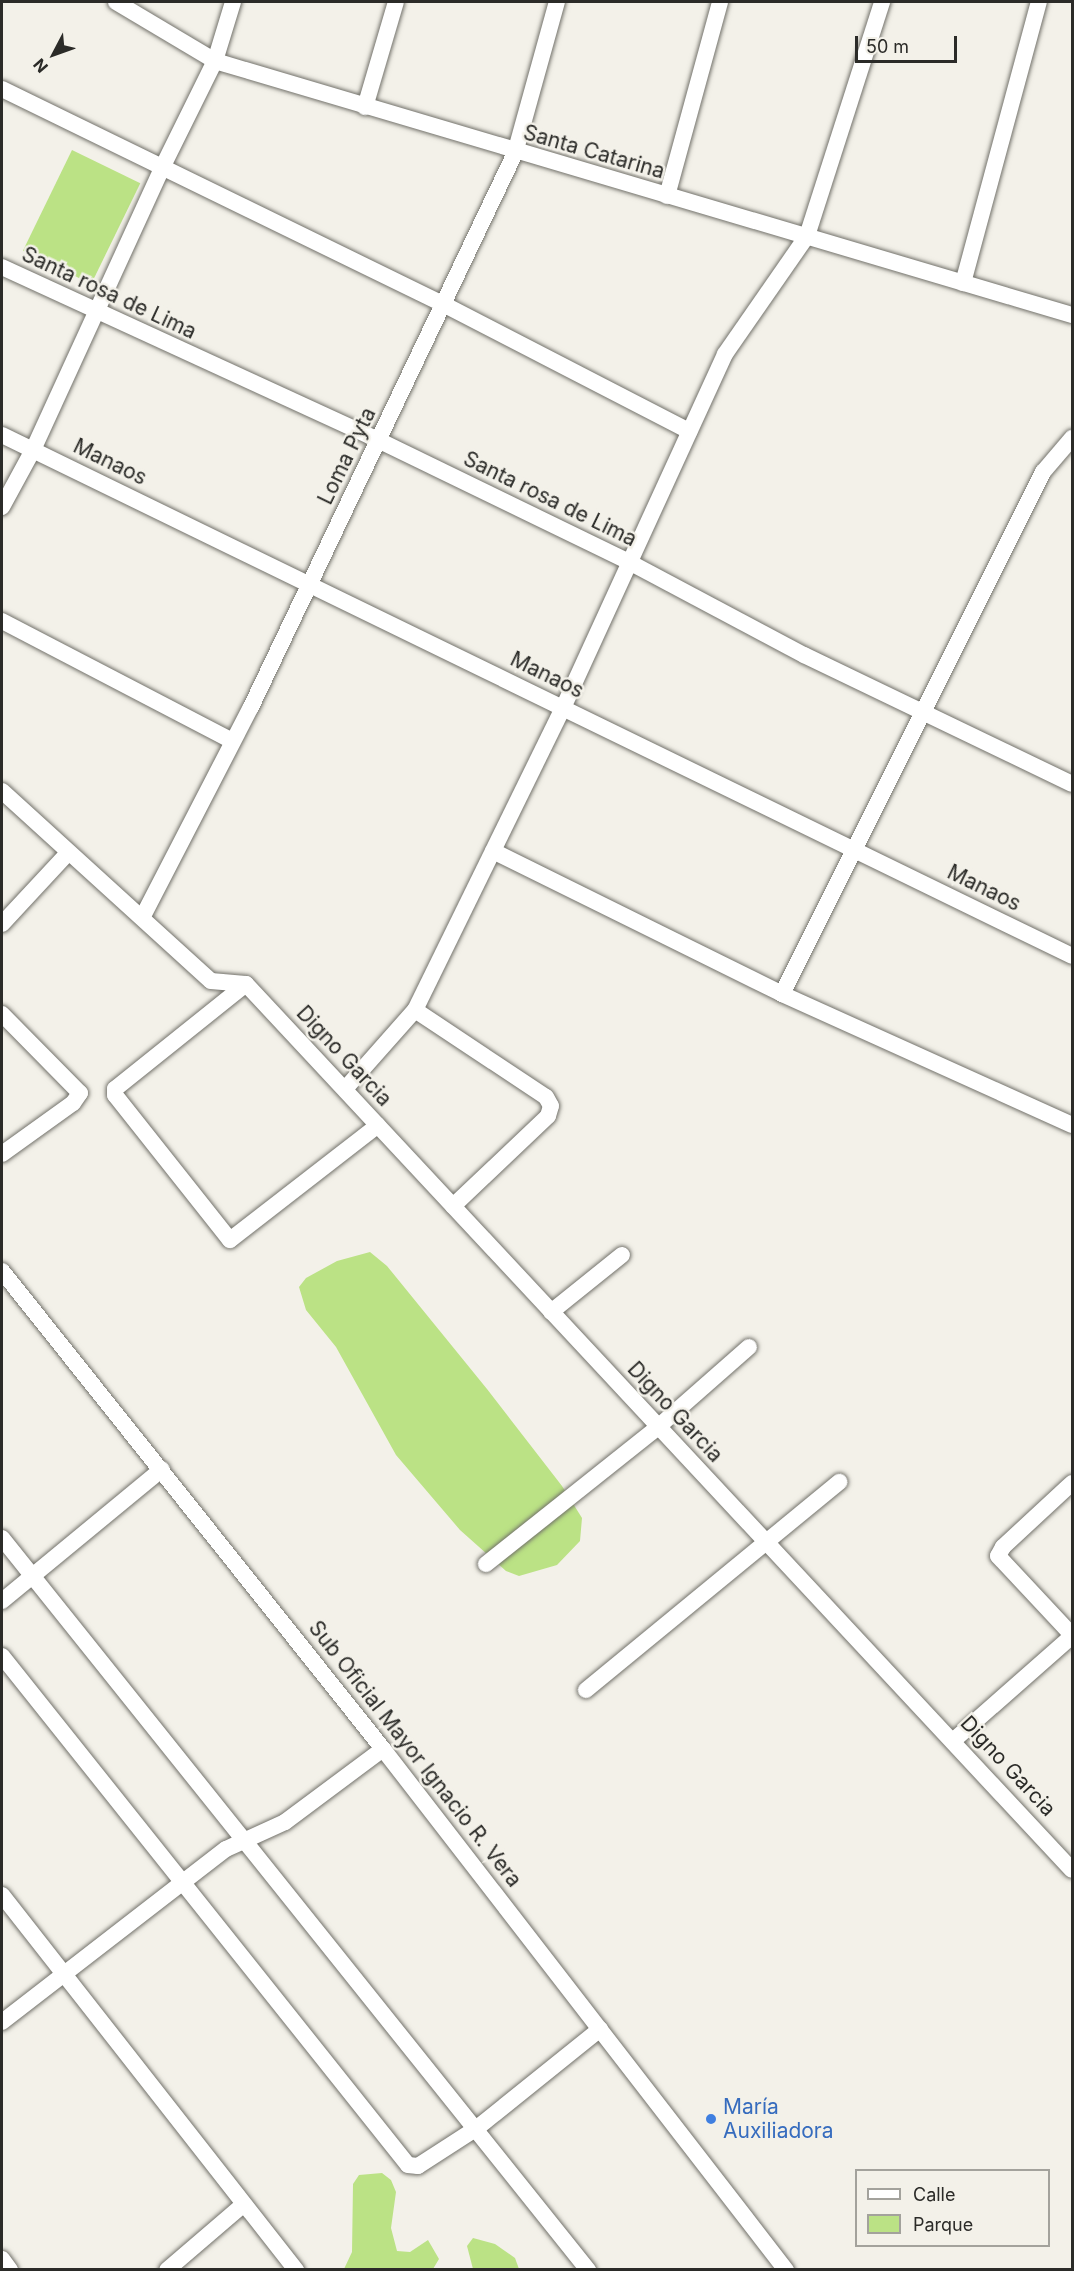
<!DOCTYPE html>
<html>
<head>
<meta charset="utf-8">
<style>
	body { margin:0 }
	#map { position:relative; width:1074px; height:2271px; overflow:hidden; background:#f3f1e9; font-family:Inter,sans-serif }
	div>[style] { position:absolute }
	[style*='--x'] { left:calc(var(--x)*1px); top:calc(var(--y)*1px); width:calc(var(--w)*1px); rotate:calc(var(--a)*1deg) }
	.green>* { inset:0; background:#bbe285; transform-origin:0 0 }
	.roads { filter:drop-shadow(0 0 2px #72716a) drop-shadow(0 0 2px #72716a) }
	.minor>* { height:16px; margin:-8px; padding:0 8px; transform-origin:8px; border-radius:8px; background:#fff }
	.dots>* { width:16px; height:16px; translate:-50% -50%; box-sizing:border-box; border:3px solid #f3f1e9; border-radius:50% }
	span { translate:-50% -50%; white-space:nowrap; text-align:center; line-height:1.15; -webkit-text-stroke:5px #f3f1e9; paint-order:stroke }
	.street-label { font-size:21px; color:#2b2b28 }
	.shop-label { font-size:21px; color:#366cbe }
	.left { translate:0 -50%; text-align:left }
	.frame { position:absolute; inset:0; border:3px solid #2b2b28; pointer-events:none }
	.legend { position:absolute; left:855px; top:2169px; width:195px; height:78px; box-sizing:border-box; background:#f3f1e9; border:2px solid #a3a29c; margin:0; padding:8px 10px; list-style:none; font-size:18px; color:#2b2b28 }
	.legend li { display:flex; align-items:center; gap:12px; height:30px }
	.legend b { width:30px; border:2px solid #a3a29c }
	.north { position:absolute; left:24px; top:24px; width:60px; height:60px; -webkit-text-stroke:4px #f3f1e9; paint-order:stroke; rotate:229deg; font-size:16px; font-weight:700; line-height:24px; text-align:center; color:#2b2b28 }
	.north::after { content:''; display:block; margin:auto; width:21px; height:27px; background:#2b2b28; clip-path:polygon(50% 0,100% 100%,50% 72%,0 100%) }
	.scale { position:absolute; left:855px; top:36px; width:102px; height:27px; box-sizing:border-box; border:3px solid #2b2b28; border-top:0; padding-left:8px; font-size:18px; line-height:21px; white-space:nowrap; color:#2b2b28; -webkit-text-stroke:4px #f3f1e9; paint-order:stroke }
</style>
</head>
<body>
<div id="map">
	<div class="green">
		<div style="left:72px;top:150px;width:76px;height:112px;rotate:26deg"></div>
		<div style="clip-path:polygon(370px 1252px,387px 1266px,487px 1389px,562px 1486px,582px 1518px,580px 1541px,557px 1565px,519px 1576px,506px 1571px,460px 1530px,396px 1455px,336px 1347px,306px 1310px,299px 1287px,306px 1278px,337px 1261px)"></div>
		<div style="clip-path:polygon(382px 2173px,391px 2180px,396px 2192px,391px 2228px,397px 2251px,410px 2252px,428px 2240px,439px 2259px,433px 2269px,344px 2269px,352px 2252px,353px 2184px,359px 2175px)"></div>
		<div style="clip-path:polygon(473px 2238px,495px 2244px,515px 2258px,519px 2269px,473px 2269px,467px 2246px)"></div>
	</div>
	<div class="roads">
		<div class="minor">
			<div style="--x:116;--y:2;--w:115;--a:30.8"></div>
			<div style="--x:215;--y:61;--w:894;--a:16.51"></div>
			<div style="--x:2;--y:89;--w:493;--a:26"></div>
			<div style="--x:445;--y:305;--w:275;--a:27.3"></div>
			<div style="--x:365;--y:107;--w:109;--a:-73.6"></div>
			<div style="--x:667;--y:196;--w:201;--a:-74.7"></div>
			<div style="--x:2;--y:267;--w:414;--a:24.7"></div>
			<div style="--x:378;--y:440;--w:279;--a:25.9"></div>
			<div style="--x:629;--y:562;--w:198;--a:28"></div>
			<div style="--x:804;--y:655;--w:297;--a:25.7"></div>
			<div style="--x:963;--y:283;--w:291;--a:-74.9"></div>
			<div style="--x:2;--y:435;--w:1190;--a:25.96"></div>
			<div style="--x:2;--y:507;--w:65;--a:-61.5"></div>
			<div style="--x:33;--y:450;--w:312;--a:-65.4"></div>
			<div style="--x:163;--y:166;--w:117;--a:-63.7"></div>
			<div style="--x:215;--y:61;--w:62;--a:-73"></div>
			<div style="--x:2;--y:621;--w:260;--a:27.5"></div>
			<div style="--x:2;--y:791;--w:282;--a:42.3"></div>
			<div style="--x:211;--y:981;--w:35;--a:5"></div>
			<div style="--x:493;--y:851;--w:322;--a:26.3"></div>
			<div style="--x:782;--y:994;--w:318;--a:24.3"></div>
			<div style="--x:143;--y:916;--w:235;--a:-62.7"></div>
			<div style="--x:251;--y:707;--w:614;--a:-64.52"></div>
			<div style="--x:515;--y:153;--w:157;--a:-74.5"></div>
			<div style="--x:2;--y:924;--w:96;--a:-47.1"></div>
			<div style="--x:246;--y:984;--w:1211;--a:47.01"></div>
			<div style="--x:246;--y:984;--w:168;--a:141.3"></div>
			<div style="--x:115;--y:1089;--w:6;--a:90"></div>
			<div style="--x:115;--y:1095;--w:185;--a:51.6"></div>
			<div style="--x:230;--y:1240;--w:187;--a:-37.8"></div>
			<div style="--x:782;--y:994;--w:584;--a:-63.43"></div>
			<div style="--x:1043;--y:472;--w:45;--a:-49.5"></div>
			<div style="--x:415;--y:1010;--w:157;--a:33.6"></div>
			<div style="--x:546;--y:1097;--w:10;--a:61"></div>
			<div style="--x:551;--y:1106;--w:10;--a:107"></div>
			<div style="--x:548;--y:1116;--w:131;--a:136.5"></div>
			<div style="--x:2;--y:1014;--w:111;--a:45.4"></div>
			<div style="--x:80;--y:1093;--w:12;--a:125"></div>
			<div style="--x:73;--y:1103;--w:87;--a:144.3"></div>
			<div style="--x:345;--y:1089;--w:106;--a:-48.5"></div>
			<div style="--x:415;--y:1010;--w:336;--a:-63.9"></div>
			<div style="--x:563;--y:708;--w:389;--a:-65.4"></div>
			<div style="--x:725;--y:354;--w:144;--a:-55.2"></div>
			<div style="--x:807;--y:236;--w:246;--a:-72.2"></div>
			<div style="--x:2;--y:1271;--w:611;--a:51.44"></div>
			<div style="--x:383;--y:1749;--w:659;--a:52.28"></div>
			<div style="--x:551;--y:1312;--w:91;--a:-38.8"></div>
			<div style="--x:1072;--y:1483;--w:94;--a:137.2"></div>
			<div style="--x:1003;--y:1547;--w:10;--a:119"></div>
			<div style="--x:998;--y:1556;--w:108;--a:46.9"></div>
			<div style="--x:2;--y:1538;--w:938;--a:51.32"></div>
			<div style="--x:486;--y:1564;--w:220;--a:-38.5"></div>
			<div style="--x:658;--y:1427;--w:121;--a:-41.3"></div>
			<div style="--x:2;--y:1601;--w:207;--a:-39.5"></div>
			<div style="--x:2;--y:1656;--w:651;--a:51.42"></div>
			<div style="--x:408;--y:2165;--w:10;--a:6"></div>
			<div style="--x:418;--y:2166;--w:70;--a:-32.8"></div>
			<div style="--x:477;--y:2128;--w:158;--a:-38.8"></div>
			<div style="--x:586;--y:1690;--w:328;--a:-39.4"></div>
			<div style="--x:954;--y:1740;--w:157;--a:-41.4"></div>
			<div style="--x:2;--y:1895;--w:477;--a:51.9"></div>
			<div style="--x:2;--y:2022;--w:283;--a:-37.7"></div>
			<div style="--x:226;--y:1849;--w:65;--a:-24.6"></div>
			<div style="--x:285;--y:1822;--w:122;--a:-36.7"></div>
			<div style="--x:2;--y:2259;--w:14;--a:54"></div>
			<div style="--x:167;--y:2270;--w:101;--a:-40.6"></div>
		</div>
	</div>
	<div class="dots">
		<div style="left:711px;top:2119px;background:#3f7fe0"></div>
	</div>
	<div class="street-label">
		<span style="left:594px;top:152px;rotate:16deg">Santa Catarina</span>
		<span style="left:109px;top:293px;rotate:25deg">Santa rosa de Lima</span>
		<span style="left:347px;top:456px;rotate:-64deg">Loma Pyta</span>
		<span style="left:110px;top:462px;rotate:26deg">Manaos</span>
		<span style="left:550px;top:499px;rotate:26deg">Santa rosa de Lima</span>
		<span style="left:547px;top:675px;rotate:26deg">Manaos</span>
		<span style="left:984px;top:888px;rotate:26deg">Manaos</span>
		<span style="left:344px;top:1056px;rotate:47deg">Digno Garcia</span>
		<span style="left:675px;top:1412px;rotate:47deg">Digno Garcia</span>
		<span style="left:415px;top:1754px;rotate:52deg">Sub Oficial Mayor Ignacio R. Vera</span>
		<span style="left:1008px;top:1766px;rotate:47deg">Digno Garcia</span>
	</div>
	<div class="shop-label">
		<span class="left" style="left:723px;top:2119px">María<br>Auxiliadora</span>
	</div>
	<div class="frame"></div>
	<ul class="legend">
	<li><b style="height:8px;background:#fff"></b>Calle</li>
	<li><b style="height:16px;background:#bbe285"></b>Parque</li>
	</ul>
	<div class="north">N</div>
	<div class="scale">50 m</div>
</div>
</body>
</html>
